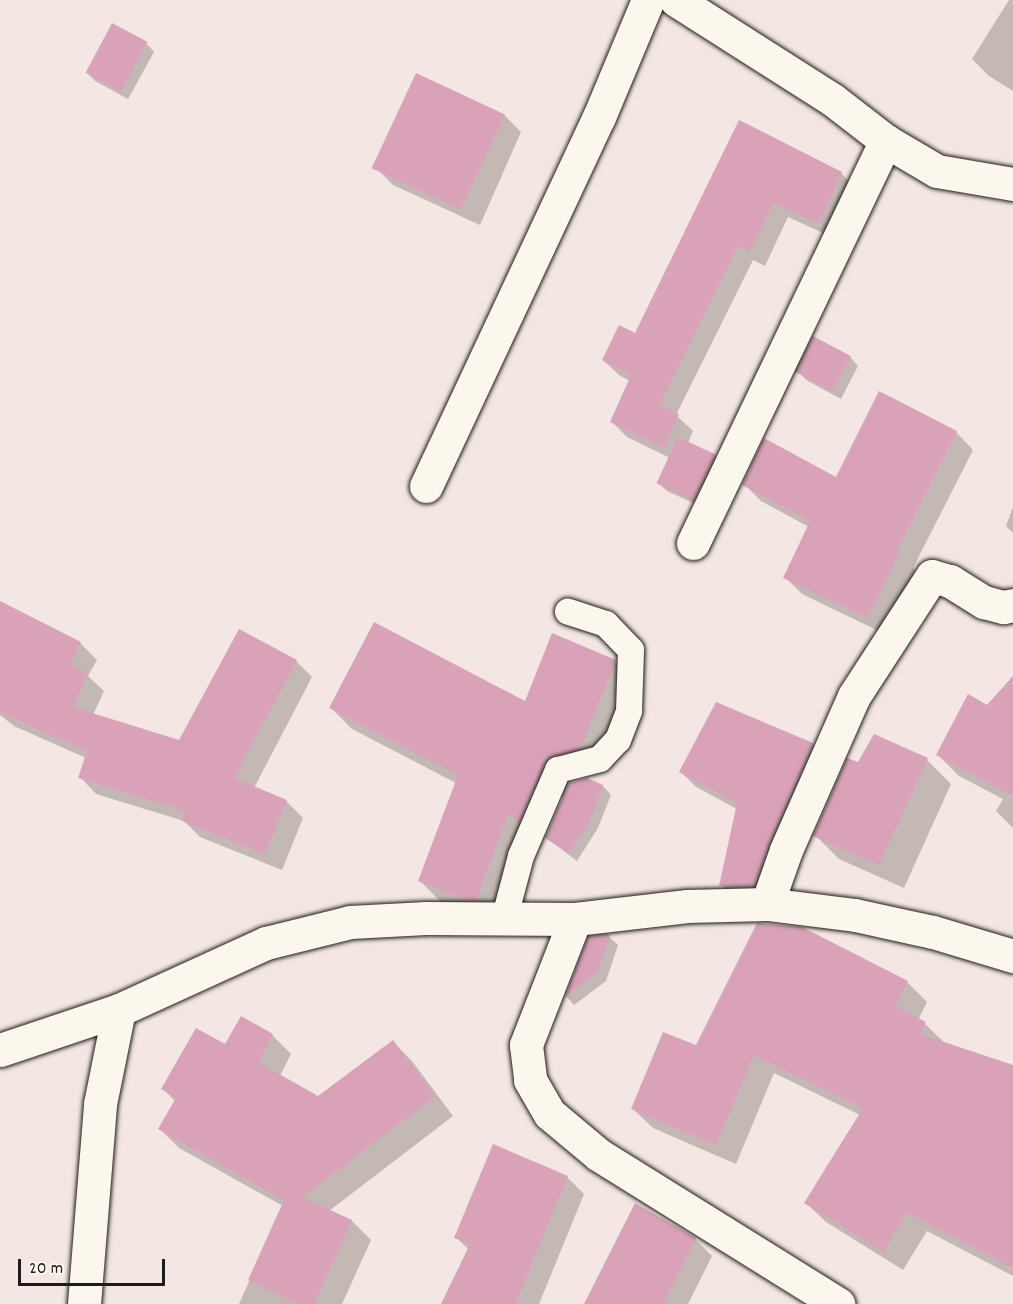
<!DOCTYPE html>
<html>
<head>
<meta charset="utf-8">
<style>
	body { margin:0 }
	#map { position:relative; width:1013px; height:1304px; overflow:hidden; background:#f4e6e2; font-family:Dekko,sans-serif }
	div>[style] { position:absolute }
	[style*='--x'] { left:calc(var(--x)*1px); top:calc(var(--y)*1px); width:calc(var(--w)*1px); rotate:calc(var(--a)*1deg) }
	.shadow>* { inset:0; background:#0003 }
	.building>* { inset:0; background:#d9a2b8; transform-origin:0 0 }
	.roads { filter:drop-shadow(0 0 2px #1c1c1c) drop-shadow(0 0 2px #1c1c1c) }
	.service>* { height:26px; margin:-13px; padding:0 13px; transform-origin:13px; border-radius:13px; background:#fbf7ec }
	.minor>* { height:33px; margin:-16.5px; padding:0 16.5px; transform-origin:16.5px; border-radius:16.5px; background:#fbf7ec }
	.tertiary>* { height:33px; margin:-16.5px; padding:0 16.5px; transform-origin:16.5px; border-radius:16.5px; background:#fbf7ec }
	span { translate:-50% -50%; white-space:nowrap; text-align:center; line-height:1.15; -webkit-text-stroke:4.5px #fbf7ec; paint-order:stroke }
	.scale { position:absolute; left:18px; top:1259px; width:147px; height:27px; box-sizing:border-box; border:3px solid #1c1c1c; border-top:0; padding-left:8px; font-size:18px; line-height:21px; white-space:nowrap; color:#1c1c1c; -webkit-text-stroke:4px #fbf7ec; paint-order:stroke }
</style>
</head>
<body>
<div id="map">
	<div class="shadow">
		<div style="clip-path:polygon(1009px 0,1013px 0,1013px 91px,989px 76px,972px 59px)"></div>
		<div style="clip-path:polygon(146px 43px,154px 52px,128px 99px,95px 81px,86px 72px)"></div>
		<div style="clip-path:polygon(504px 115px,521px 132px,480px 225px,393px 185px,376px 168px)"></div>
		<div style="clip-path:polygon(740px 122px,841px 173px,856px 188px,834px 238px,788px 217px,765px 266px,753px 260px,676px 415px,693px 431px,688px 443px,714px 455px,723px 464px,702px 507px,667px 491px,658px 483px,670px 458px,627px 437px,612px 422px,630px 381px,619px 375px,603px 360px,636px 335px)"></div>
		<div style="clip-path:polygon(850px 357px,858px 366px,841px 399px,806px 380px,798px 371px)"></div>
		<div style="clip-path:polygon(956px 432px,973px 450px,913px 568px,915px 570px,885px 634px,802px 594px,785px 577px,809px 527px,761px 501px,744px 484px,836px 479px)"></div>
		<div style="clip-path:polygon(1013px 507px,1013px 533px,1006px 526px)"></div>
		<div style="clip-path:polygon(0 602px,80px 643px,97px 660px,88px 676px,104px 691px,93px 715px,180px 742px,296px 661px,312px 677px,254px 788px,286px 801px,303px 818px,282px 870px,200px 837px,184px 821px,96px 794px,80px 777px,86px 758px,14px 726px,0 715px)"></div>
		<div style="clip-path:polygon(615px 661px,636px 683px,601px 770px,569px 780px,567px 785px,586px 780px,603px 786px,611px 795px,598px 828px,577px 861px,547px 838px,564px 798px,561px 797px,541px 841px,497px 920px,441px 902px,420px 881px,456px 783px,352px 729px,331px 708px,525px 703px)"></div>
		<div style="clip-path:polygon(1013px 678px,1013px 828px,996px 811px,1003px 799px,959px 776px,938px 755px)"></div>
		<div style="clip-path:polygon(812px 744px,828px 760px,769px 901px,736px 901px,721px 885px,737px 809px,696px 787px,680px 771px)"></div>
		<div style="clip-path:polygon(927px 760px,951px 784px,904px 888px,839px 859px,815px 835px,859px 764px)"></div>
		<div style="clip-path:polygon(609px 937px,618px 945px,606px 981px,574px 1005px,567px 997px,589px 938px)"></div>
		<div style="clip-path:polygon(907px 982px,927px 1002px,918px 1020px,925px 1024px,946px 1044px,1013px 1067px,1013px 1276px,927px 1231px,903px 1270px,826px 1222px,806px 1203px,860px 1115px,774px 1073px,736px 1164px,653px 1128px,633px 1109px,696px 1047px)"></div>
		<div style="clip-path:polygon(272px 1035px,291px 1054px,280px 1076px,318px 1098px,393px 1042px,412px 1061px,453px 1116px,329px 1211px,352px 1221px,371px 1240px,342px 1304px,239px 1304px,283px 1206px,179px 1148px,160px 1129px,175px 1101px,163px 1089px,226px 1046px)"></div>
		<div style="clip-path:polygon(567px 1177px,584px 1194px,539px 1304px,443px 1304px,469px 1250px,456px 1237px)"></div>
		<div style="clip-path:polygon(695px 1239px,712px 1256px,688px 1304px,586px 1304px)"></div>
	</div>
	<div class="building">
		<div style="left:112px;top:23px;width:40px;height:56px;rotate:28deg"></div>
		<div style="left:416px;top:73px;width:98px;height:105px;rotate:25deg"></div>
		<div style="clip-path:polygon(739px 120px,842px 172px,819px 223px,773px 203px,750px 251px,738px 246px,659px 405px,679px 414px,664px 448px,610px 422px,631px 375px,602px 360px,619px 325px,635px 333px)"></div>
		<div style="left:813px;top:336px;width:43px;height:40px;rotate:28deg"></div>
		<div style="clip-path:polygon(879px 391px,957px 431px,897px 551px,899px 552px,868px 618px,783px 578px,810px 521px,742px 485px,764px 438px,836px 477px)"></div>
		<div style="left:678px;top:437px;width:41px;height:51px;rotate:25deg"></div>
		<div style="clip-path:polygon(0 601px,81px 642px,70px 665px,88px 673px,73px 707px,179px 740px,239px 629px,297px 660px,234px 778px,287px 800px,265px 854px,182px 821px,186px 811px,78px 778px,87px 751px,0 712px)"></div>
		<div style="clip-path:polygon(374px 622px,525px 701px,552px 633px,616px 660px,580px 749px,548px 759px,520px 821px,508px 814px,476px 900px,468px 900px,418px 881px,458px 775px,329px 708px)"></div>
		<div style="clip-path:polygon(1013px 676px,1013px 796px,936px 755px,968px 694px,987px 705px)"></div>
		<div style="clip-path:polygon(716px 702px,813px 743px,769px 843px,754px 886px,719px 886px,737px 803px,679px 772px)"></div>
		<div style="clip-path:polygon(874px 734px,928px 758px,879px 865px,813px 836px,847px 758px,858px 762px)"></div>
		<div style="clip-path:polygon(587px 778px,603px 785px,590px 820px,568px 853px,545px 838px,569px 783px)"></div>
		<div style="clip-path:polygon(757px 923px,802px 927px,908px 981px,895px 1006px,926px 1022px,920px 1034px,1013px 1065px,1013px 1268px,907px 1212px,883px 1252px,804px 1203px,863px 1108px,754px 1055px,716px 1145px,631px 1109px,663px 1032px,696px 1045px)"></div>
		<div style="clip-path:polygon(606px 934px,610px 935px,597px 972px,565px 997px,588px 936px)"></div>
		<div style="clip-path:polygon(241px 1016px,273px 1034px,258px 1062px,318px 1096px,393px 1040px,435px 1096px,302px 1197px,352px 1220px,314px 1304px,300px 1304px,248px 1280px,284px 1200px,158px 1129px,176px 1098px,161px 1089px,196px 1028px,225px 1044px)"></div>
		<div style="clip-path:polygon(493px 1144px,568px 1176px,515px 1304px,441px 1304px,470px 1244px,454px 1238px)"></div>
		<div style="clip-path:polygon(635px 1203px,696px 1238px,663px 1304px,584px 1304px)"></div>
	</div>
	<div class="roads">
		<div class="service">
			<div style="--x:504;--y:920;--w:66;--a:-75.1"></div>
			<div style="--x:521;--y:856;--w:94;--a:-66.7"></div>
			<div style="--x:558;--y:770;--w:43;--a:-14.7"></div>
			<div style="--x:600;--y:759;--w:26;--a:-47"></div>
			<div style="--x:618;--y:740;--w:31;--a:-69"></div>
			<div style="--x:629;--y:711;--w:61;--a:-88.1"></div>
			<div style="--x:631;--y:650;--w:36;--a:-134"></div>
			<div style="--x:606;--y:624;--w:40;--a:-162"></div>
		</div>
		<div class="minor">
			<div style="--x:676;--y:0;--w:186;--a:32.5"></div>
			<div style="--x:833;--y:100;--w:67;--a:37.7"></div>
			<div style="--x:886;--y:141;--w:59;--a:30.5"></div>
			<div style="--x:937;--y:171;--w:77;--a:9.7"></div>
			<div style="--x:426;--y:486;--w:408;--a:-64.9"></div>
			<div style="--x:599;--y:117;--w:127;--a:-67.3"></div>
			<div style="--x:693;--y:543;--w:446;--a:-64.4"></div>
			<div style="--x:767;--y:904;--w:57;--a:-70.6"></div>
			<div style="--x:786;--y:850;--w:168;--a:-66.2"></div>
			<div style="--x:854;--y:696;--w:143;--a:-57"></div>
			<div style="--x:932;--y:576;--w:19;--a:16"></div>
			<div style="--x:950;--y:581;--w:40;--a:32"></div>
			<div style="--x:984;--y:602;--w:20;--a:15"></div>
			<div style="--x:1003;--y:607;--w:10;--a:-11"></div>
			<div style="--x:575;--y:919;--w:135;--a:111.3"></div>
			<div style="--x:526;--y:1045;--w:35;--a:83"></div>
			<div style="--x:530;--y:1080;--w:39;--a:60"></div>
			<div style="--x:550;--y:1114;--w:64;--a:39.9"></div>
			<div style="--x:599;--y:1155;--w:282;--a:31.9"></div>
			<div style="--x:84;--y:1304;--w:201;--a:-85.4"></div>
			<div style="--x:100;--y:1104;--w:96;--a:-78.6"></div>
		</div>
		<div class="tertiary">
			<div style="--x:0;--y:1050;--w:126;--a:-18.6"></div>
			<div style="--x:119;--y:1010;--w:162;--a:-24.5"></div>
			<div style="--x:266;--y:943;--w:87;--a:-14"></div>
			<div style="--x:350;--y:922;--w:76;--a:-3"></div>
			<div style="--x:426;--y:918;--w:149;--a:0.4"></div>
			<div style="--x:575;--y:919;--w:113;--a:-6.6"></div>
			<div style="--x:687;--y:906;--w:80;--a:-1.4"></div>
			<div style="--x:767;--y:904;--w:89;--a:7.1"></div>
			<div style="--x:855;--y:915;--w:80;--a:12.3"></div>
			<div style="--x:933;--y:932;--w:84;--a:16.7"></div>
		</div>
	</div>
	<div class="scale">20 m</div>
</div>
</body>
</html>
